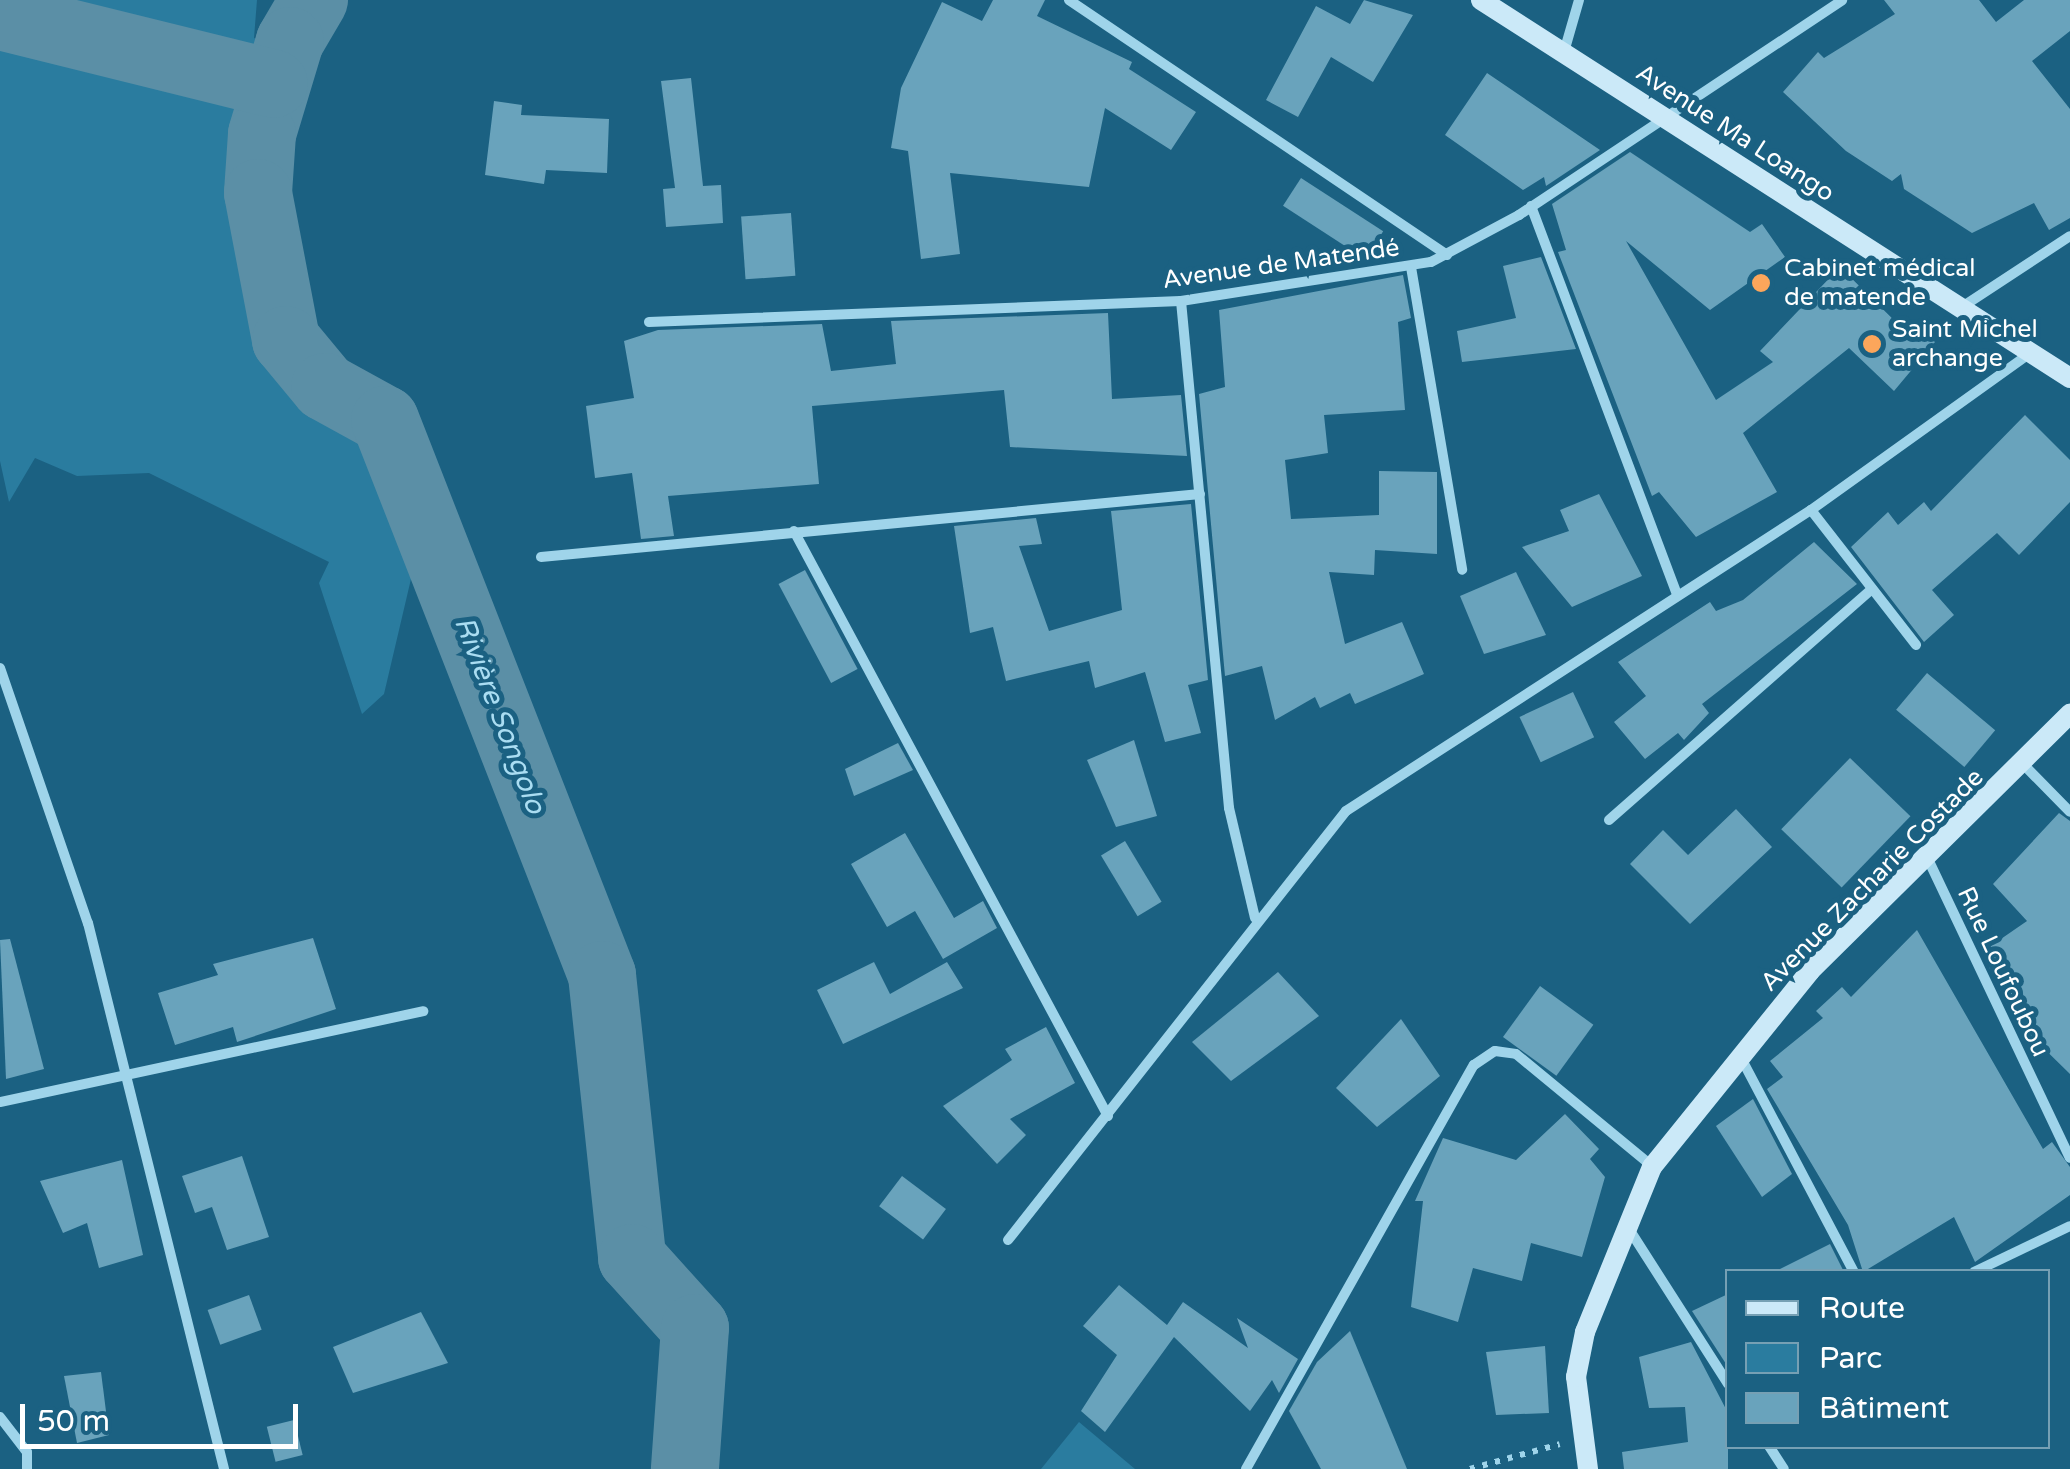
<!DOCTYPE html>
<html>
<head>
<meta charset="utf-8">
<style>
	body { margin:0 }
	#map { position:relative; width:2070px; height:1469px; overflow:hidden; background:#1b6182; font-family:"Varela Round",sans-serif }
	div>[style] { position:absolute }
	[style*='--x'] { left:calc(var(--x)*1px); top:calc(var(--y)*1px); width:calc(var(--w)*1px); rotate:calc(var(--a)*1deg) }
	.green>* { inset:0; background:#2a7c9f }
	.river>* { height:68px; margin:-34px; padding:0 34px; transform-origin:34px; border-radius:34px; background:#5b8fa6 }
	.building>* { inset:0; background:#69a3bc; transform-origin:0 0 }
	.path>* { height:6px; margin-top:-3px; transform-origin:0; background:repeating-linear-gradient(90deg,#9fd4ea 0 5px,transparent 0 13px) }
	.street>* { height:10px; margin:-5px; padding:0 5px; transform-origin:5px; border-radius:5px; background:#9fd4ea }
	.secondary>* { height:20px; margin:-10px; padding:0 10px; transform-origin:10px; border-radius:10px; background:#cbe9f8 }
	.dots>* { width:28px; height:28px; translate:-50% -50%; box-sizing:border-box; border:5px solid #1b6182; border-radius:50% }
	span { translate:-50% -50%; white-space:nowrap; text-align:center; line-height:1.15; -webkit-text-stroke:10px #1b6182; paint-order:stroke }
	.street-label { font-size:25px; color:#fff }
	.poi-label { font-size:25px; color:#fff }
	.left { translate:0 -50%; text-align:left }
	.water-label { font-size:28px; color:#aaddf2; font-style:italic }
	.legend { position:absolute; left:1725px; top:1269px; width:325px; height:180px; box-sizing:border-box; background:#1b6182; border:2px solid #76a0b4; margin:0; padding:12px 18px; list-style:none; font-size:30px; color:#fff }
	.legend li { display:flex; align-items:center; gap:20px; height:50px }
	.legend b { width:50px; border:2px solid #76a0b4 }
	.scale { position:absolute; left:20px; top:1404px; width:278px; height:45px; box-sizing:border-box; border:5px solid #fff; border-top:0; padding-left:12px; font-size:30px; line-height:35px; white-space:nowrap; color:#fff; -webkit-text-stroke:8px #1b6182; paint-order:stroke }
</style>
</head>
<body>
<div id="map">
	<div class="green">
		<div style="clip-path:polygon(0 0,257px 0,254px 38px,288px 50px,266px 142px,287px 320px,334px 395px,398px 437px,426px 515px,384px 694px,362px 714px,319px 583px,329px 562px,149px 473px,77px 476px,35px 458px,9px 502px,0 461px)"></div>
		<div style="clip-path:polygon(1079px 1422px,1135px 1469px,1041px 1469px)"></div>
	</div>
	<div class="river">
		<div style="--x:314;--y:0;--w:48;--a:120.3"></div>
		<div style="--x:290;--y:41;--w:97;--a:106.8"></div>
		<div style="--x:262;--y:134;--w:59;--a:93.9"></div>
		<div style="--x:258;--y:193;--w:150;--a:79.2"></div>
		<div style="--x:286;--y:340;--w:61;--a:50.3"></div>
		<div style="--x:325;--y:387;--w:68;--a:28.8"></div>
		<div style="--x:385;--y:420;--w:596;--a:68.64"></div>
		<div style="--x:602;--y:975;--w:285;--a:83.9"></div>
		<div style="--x:632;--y:1258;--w:94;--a:48"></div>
		<div style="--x:695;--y:1328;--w:141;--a:94.1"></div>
		<div style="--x:0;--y:16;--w:282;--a:13.9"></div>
	</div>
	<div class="building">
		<div style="clip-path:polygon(993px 0,1045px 0,1037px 16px,1132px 62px,1129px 69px,1196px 112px,1171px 150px,1105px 108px,1089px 187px,950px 173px,960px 254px,921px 259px,908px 151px,891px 148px,901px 88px,942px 2px,982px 21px)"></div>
		<div style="clip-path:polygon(1364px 0,1413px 15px,1373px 82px,1331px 57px,1298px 117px,1266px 100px,1316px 6px,1350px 24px)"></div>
		<div style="clip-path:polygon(1884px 0,1979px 0,1996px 22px,2024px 0,2070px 0,2070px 31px,2032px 61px,2070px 109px,2070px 218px,2049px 230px,2034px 203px,1972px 233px,1904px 189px,1901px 174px,1892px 181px,1846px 151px,1783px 92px,1818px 52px,1824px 58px,1895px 14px)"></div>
		<div style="clip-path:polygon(1487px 73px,1600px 150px,1546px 186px,1544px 177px,1523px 190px,1445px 135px)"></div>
		<div style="clip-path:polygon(691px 78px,703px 186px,721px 185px,723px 223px,666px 227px,663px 189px,675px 188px,661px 81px)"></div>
		<div style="clip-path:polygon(494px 101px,522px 105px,521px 115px,609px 119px,607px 173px,546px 170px,544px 184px,485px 175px)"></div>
		<div style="clip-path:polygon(1630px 152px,1750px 232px,1762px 224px,1785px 257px,1710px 310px,1626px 241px,1716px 400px,1773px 362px,1760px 351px,1840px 267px,1904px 330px,1910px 324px,1935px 342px,1894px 391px,1849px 348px,1743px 433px,1777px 492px,1696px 537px,1659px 492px,1652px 496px,1558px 252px,1566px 250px,1552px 204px)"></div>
		<div style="left:1301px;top:178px;width:98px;height:33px;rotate:33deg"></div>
		<div style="left:791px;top:213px;width:63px;height:50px;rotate:86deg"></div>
		<div style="clip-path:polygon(1541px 257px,1576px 349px,1462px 362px,1457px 331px,1516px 318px,1503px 266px)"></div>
		<div style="clip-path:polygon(1403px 275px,1411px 318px,1398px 322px,1405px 410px,1324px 415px,1328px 453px,1285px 460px,1291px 519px,1379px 515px,1379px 471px,1437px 472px,1437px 554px,1375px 550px,1374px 575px,1329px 572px,1345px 644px,1402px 622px,1424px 674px,1355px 704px,1350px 693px,1320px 708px,1315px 697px,1275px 720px,1262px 666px,1225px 676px,1199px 394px,1225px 387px,1219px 310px)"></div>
		<div style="clip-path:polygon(1108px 313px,1112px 399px,1181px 395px,1187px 456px,1010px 447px,1004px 390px,812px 406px,819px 484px,668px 496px,674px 536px,641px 539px,632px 473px,595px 478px,586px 406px,634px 398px,624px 341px,658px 330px,822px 324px,831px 371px,896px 364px,891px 321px)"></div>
		<div style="clip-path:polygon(2025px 415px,2070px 460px,2070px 502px,2019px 555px,1997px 533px,1932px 590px,1954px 615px,1924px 642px,1851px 547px,1888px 512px,1898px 525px,1924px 502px,1931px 511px)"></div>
		<div style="clip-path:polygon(1599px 494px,1642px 576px,1572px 607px,1522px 547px,1569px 531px,1560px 510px)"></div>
		<div style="clip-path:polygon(1191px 504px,1208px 680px,1188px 685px,1201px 733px,1165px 742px,1145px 672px,1095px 688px,1089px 661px,1006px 681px,993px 627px,970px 633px,954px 526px,1036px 518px,1042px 544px,1019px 546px,1049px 631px,1122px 610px,1111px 511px)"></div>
		<div style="clip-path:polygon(1814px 542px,1857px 584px,1702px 704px,1709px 713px,1684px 740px,1678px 733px,1645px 759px,1614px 722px,1646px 696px,1618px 662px,1710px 602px,1716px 611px,1743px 600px)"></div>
		<div style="left:805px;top:570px;width:112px;height:30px;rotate:62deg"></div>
		<div style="clip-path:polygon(1516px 572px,1546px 635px,1484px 654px,1460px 596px)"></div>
		<div style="left:1927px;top:673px;width:89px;height:48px;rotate:40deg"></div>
		<div style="left:1573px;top:692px;width:50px;height:59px;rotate:65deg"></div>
		<div style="clip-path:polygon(1134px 740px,1157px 816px,1116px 827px,1087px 760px)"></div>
		<div style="clip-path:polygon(898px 743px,913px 770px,854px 796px,845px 769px)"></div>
		<div style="left:1850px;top:758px;width:84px;height:99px;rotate:44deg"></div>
		<div style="clip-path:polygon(1736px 809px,1772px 847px,1690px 924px,1630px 864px,1663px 830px,1688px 855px)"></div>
		<div style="clip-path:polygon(2059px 813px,2070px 821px,2070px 1074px,2014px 1019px,1982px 952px,2027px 921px,1993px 884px)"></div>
		<div style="clip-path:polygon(905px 833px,954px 918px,983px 901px,997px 928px,943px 959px,915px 911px,887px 927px,851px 864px)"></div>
		<div style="left:1125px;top:841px;width:71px;height:28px;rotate:59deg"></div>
		<div style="clip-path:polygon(1917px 930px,2043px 1149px,2052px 1142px,2070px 1167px,2070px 1195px,1975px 1262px,1954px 1217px,1863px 1272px,1848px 1225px,1767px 1089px,1783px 1077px,1770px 1061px,1823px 1018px,1816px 1011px,1842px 987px,1851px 997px)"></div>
		<div style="clip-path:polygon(313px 938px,336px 1009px,237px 1042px,233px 1027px,175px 1045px,158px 993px,218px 975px,213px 964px)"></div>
		<div style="clip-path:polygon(10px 939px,44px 1069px,6px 1079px,0 940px)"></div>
		<div style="clip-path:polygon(874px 962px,890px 994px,947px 962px,963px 988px,843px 1044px,817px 990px)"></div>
		<div style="clip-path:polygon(1278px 972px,1319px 1016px,1231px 1081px,1192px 1042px)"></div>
		<div style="left:1540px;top:986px;width:66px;height:63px;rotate:36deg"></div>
		<div style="clip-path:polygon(1401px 1019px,1440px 1076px,1377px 1127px,1336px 1088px)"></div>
		<div style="clip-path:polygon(1046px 1027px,1075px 1083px,1010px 1119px,1026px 1135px,997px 1164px,943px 1106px,1012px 1060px,1005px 1049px)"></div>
		<div style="clip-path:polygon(1753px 1099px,1792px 1174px,1762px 1197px,1716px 1126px)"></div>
		<div style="clip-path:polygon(1565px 1114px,1599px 1149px,1590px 1159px,1605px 1177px,1582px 1257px,1531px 1243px,1522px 1281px,1473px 1268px,1458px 1322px,1411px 1307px,1423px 1201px,1415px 1201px,1443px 1138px,1516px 1160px)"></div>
		<div style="clip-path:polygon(242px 1156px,269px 1237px,227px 1250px,212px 1207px,195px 1213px,182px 1176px)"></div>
		<div style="clip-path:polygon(122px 1160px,143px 1255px,99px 1268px,87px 1223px,63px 1233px,40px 1181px)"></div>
		<div style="left:902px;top:1176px;width:55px;height:38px;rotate:37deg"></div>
		<div style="clip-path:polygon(1830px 1244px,1844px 1272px,1774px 1272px)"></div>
		<div style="clip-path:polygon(1119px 1285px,1167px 1325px,1183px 1302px,1248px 1348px,1237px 1318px,1298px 1359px,1279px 1393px,1272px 1380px,1250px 1411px,1174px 1337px,1105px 1432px,1081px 1411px,1117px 1355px,1083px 1326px)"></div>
		<div style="clip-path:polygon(1728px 1294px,1728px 1367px,1692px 1311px)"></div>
		<div style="left:249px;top:1295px;width:37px;height:44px;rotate:70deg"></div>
		<div style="clip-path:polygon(421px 1312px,448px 1363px,353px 1393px,333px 1347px)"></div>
		<div style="clip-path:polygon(1350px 1331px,1407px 1469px,1321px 1469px,1289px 1411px,1317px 1362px)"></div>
		<div style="clip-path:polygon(1691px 1342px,1728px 1413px,1728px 1469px,1624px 1469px,1622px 1452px,1688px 1442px,1685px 1407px,1649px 1408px,1639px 1357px)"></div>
		<div style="clip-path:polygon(1545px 1346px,1549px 1413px,1496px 1415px,1486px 1352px)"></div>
		<div style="clip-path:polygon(101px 1372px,109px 1435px,77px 1443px,64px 1376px)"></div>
		<div style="left:294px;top:1420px;width:36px;height:28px;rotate:76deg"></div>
	</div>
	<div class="path">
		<div style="--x:1470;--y:1469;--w:93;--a:-15.5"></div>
	</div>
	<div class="street">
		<div style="--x:1069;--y:0;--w:456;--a:34"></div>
		<div style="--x:1564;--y:52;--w:54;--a:-73.9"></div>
		<div style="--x:1531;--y:206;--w:415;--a:69.4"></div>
		<div style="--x:1411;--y:267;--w:307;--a:80.4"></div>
		<div style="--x:1181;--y:301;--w:509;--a:84.59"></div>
		<div style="--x:1229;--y:808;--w:113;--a:76.7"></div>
		<div style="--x:1962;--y:307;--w:129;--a:-33.3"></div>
		<div style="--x:649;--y:322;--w:532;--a:-2.26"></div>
		<div style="--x:1181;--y:301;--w:253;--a:-8.9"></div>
		<div style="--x:1431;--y:262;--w:100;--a:-28.1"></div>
		<div style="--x:1519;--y:215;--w:388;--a:-33.6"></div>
		<div style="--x:1811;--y:510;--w:171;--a:52.1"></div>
		<div style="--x:794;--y:531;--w:664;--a:61.78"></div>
		<div style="--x:541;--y:557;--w:662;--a:-5.46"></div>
		<div style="--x:0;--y:668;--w:270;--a:71"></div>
		<div style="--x:88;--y:923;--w:563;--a:76.01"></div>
		<div style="--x:2023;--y:764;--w:67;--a:45.6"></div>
		<div style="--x:1609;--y:820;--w:350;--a:-41.3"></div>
		<div style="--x:1927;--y:857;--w:333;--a:64.6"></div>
		<div style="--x:1740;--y:1056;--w:244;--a:62.2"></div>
		<div style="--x:0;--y:1102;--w:433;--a:-12.1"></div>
		<div style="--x:1629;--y:1229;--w:184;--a:57.4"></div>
		<div style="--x:1008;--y:1240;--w:546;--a:-51.77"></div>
		<div style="--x:1346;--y:811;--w:554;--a:-32.92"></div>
		<div style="--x:1811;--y:510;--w:268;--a:-35.6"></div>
		<div style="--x:1974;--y:1272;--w:106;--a:-25.6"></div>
		<div style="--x:0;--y:1417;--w:44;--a:52.4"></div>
		<div style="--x:27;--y:1452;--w:17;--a:90"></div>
		<div style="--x:1769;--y:1446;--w:27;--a:57"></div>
		<div style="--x:1246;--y:1469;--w:464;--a:-60.6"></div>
		<div style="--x:1474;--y:1065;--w:25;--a:-34"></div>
		<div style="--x:1495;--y:1051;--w:21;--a:8"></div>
		<div style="--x:1516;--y:1054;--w:176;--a:39.5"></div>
	</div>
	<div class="secondary">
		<div style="--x:1481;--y:0;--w:700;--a:32.69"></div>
		<div style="--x:1588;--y:1469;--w:93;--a:-97.4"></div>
		<div style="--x:1576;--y:1377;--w:46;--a:-78.7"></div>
		<div style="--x:1585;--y:1332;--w:178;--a:-67.9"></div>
		<div style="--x:1652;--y:1167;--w:252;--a:-51.1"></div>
		<div style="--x:1810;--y:971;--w:366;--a:-44.7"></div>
	</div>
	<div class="dots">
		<div style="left:1761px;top:283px;background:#fca65b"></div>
		<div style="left:1872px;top:344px;background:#fca65b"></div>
	</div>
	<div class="street-label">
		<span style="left:1735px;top:133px;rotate:33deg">Avenue Ma Loango</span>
		<span style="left:1281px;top:264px;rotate:-8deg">Avenue de Matendé</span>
		<span style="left:1872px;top:880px;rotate:-45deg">Avenue Zacharie Costade</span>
		<span style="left:2003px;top:972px;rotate:65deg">Rue Loufoubou</span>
	</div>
	<div class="poi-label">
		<span class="left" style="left:1784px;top:283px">Cabinet médical<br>de matende</span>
		<span class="left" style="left:1892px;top:344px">Saint Michel<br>archange</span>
	</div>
	<div class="water-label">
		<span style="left:500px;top:715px;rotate:69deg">Rivière Songolo</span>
	</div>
	<ul class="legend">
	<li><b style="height:12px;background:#cbe9f8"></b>Route</li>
	<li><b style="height:28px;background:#2a7c9f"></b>Parc</li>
	<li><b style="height:28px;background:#69a3bc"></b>Bâtiment</li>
	</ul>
	<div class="scale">50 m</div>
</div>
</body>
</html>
